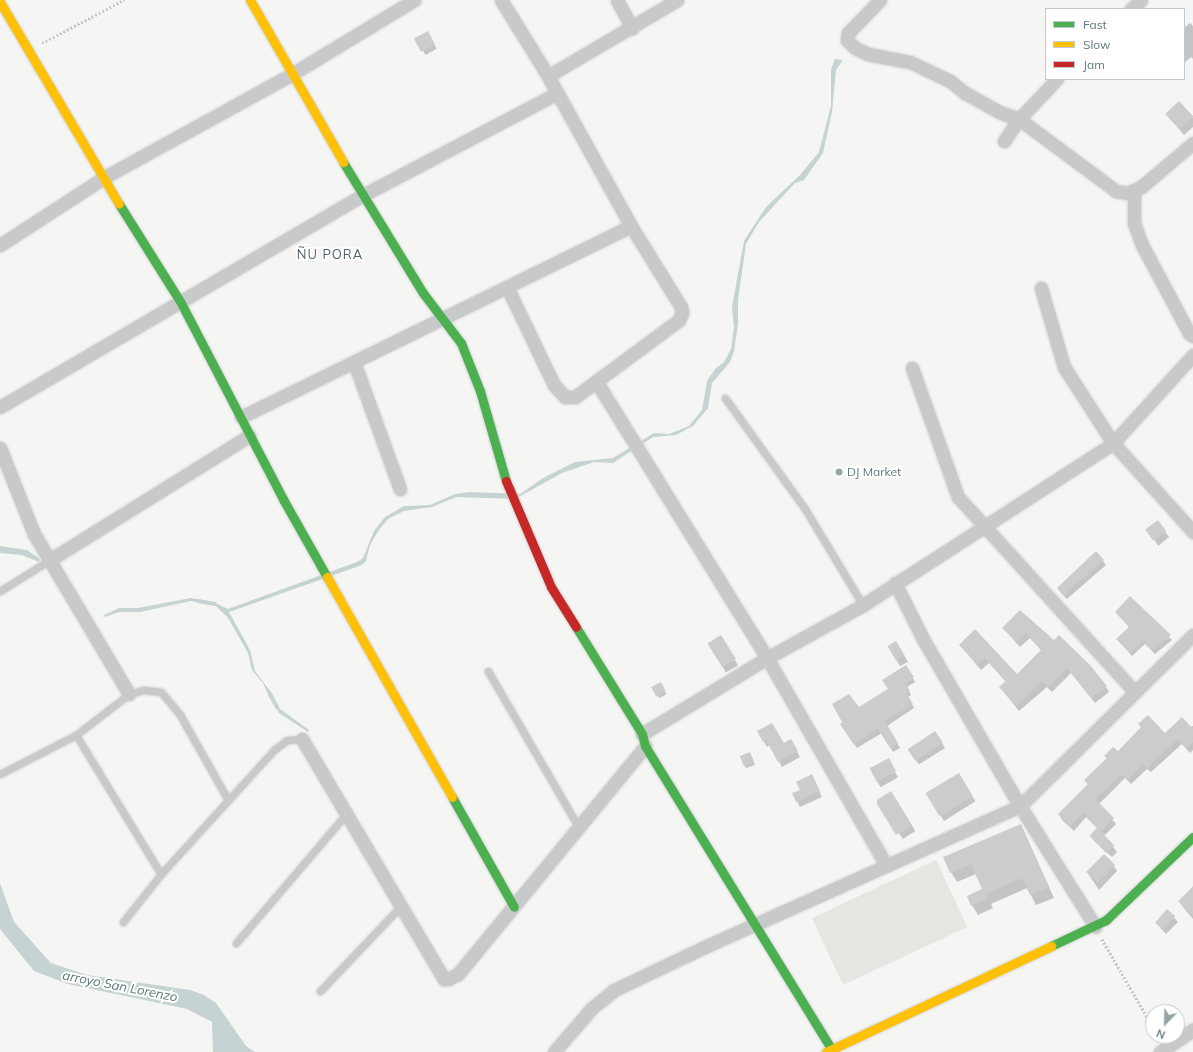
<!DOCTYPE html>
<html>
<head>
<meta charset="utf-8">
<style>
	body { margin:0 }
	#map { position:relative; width:1193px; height:1052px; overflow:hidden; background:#f5f5f4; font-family:Mulish,sans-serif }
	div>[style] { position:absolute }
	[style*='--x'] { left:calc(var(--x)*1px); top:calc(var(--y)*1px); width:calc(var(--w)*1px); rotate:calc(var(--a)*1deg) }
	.green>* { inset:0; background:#e4e7e1; transform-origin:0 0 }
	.water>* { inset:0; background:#c6d3d3 }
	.shadow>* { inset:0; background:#0003; transform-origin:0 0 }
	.stream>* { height:4px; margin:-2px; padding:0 2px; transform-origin:2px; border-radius:2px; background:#c6d3d3 }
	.building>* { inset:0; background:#cbcdcd; transform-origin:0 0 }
	.path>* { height:2.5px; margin-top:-1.25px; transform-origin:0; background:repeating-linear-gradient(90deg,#c5c7c7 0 2px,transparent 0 4px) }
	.roads { filter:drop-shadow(0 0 1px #d1d2d2) drop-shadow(0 0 1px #d1d2d2) }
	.lane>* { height:7px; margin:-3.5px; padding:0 3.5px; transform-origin:3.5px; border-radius:3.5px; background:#c7c9ca }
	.street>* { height:13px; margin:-6.5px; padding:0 6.5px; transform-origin:6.5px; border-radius:6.5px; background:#c7c9ca }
	.fast>* { height:9px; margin:-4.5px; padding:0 4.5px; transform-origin:4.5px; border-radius:4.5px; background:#4caf50 }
	.slow>* { height:9px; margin:-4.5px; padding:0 4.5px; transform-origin:4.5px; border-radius:4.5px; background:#ffc107 }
	.jam>* { height:9px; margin:-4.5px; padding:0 4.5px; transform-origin:4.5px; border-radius:4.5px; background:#c62828 }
	.dots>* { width:11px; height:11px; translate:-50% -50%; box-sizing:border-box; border:2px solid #fff; border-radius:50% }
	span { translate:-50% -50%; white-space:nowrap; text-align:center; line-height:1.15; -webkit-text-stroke:4px #fff; paint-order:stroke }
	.poi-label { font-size:12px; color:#61797e }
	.left { translate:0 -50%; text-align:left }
	.neighbourhood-label { font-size:13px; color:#536569; letter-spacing:1px }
	.water-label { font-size:13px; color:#5b797a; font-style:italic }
	.legend { position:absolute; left:1045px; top:8px; width:140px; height:72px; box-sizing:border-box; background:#fff; border:1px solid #c0c9cb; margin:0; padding:5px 7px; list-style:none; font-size:12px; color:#61797e }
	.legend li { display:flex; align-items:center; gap:8px; height:20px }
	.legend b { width:20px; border:1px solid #c0c9cb }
	.north { position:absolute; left:1145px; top:1004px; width:40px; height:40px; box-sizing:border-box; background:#fff; border:1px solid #c0c9cb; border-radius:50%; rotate:203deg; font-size:11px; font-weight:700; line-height:16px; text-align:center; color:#61797e }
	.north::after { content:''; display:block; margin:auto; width:14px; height:18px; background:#95a4a7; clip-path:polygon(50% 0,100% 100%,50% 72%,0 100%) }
</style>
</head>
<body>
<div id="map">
	<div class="green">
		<div style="left:936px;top:860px;width:74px;height:137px;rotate:65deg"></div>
	</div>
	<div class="water">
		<div style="clip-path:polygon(835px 59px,843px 60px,836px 70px,832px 112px,823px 153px,804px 180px,795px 183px,759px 222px,746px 244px,738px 300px,738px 324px,734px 351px,730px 362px,712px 383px,708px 408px,693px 426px,676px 435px,653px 437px,613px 463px,594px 462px,562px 473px,515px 499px,456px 497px,432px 507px,404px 511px,388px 519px,379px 530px,370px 545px,366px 561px,362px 565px,229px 612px,250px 650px,255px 671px,273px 695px,270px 699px,263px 683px,252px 670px,248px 653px,228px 618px,211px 601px,228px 609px,357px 562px,363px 558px,374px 531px,385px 517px,404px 506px,430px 505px,455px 494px,469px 492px,520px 494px,543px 478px,575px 462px,613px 458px,654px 433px,669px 434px,689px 426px,702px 410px,707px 381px,715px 369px,724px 362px,731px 349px,734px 328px,732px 307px,744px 241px,766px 207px,800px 175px,819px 152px,831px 106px,831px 69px)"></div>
		<div style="clip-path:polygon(0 546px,27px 550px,40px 559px,39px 562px,22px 555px,0 553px)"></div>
		<div style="clip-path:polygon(191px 598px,202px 600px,202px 603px,191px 601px,140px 612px,119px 612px,105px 617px,104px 615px,119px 608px,138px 608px)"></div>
		<div style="clip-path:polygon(276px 702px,280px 709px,309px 730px,308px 732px,279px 713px,274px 703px)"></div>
		<div style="clip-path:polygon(0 883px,14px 922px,51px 963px,87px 975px,190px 990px,204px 995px,216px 1003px,246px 1046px,255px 1052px,213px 1052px,212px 1022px,187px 1009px,68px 984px,34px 971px,0 929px)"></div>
	</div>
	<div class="shadow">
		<div style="clip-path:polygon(1190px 23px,1193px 26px,1193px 59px,1191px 57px,1184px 63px,1184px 28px)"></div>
		<div style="left:428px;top:33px;width:18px;height:13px;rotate:61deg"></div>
		<div style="clip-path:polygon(1179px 103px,1193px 118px,1193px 127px,1184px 135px,1167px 115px)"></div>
		<div style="clip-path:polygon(1158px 522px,1169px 537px,1158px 546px,1148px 529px)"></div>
		<div style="clip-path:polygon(1103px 561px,1106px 565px,1067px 599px,1060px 592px,1058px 588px)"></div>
		<div style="clip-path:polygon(1130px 598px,1172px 640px,1155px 654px,1145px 644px,1132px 656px,1117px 639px,1130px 628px,1116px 612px)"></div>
		<div style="clip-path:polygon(1020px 611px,1106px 687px,1109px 692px,1095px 703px,1071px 673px,1052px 692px,1047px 687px,1019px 711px,1000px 687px,1006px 682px,989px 663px,981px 670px,960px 645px,975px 631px,1017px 675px,1042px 651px,1030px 638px,1020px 647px,1003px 628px)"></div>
		<div style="left:721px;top:636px;width:34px;height:14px;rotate:60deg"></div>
		<div style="left:896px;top:642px;width:23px;height:9px;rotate:59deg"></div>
		<div style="clip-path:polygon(913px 678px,915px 682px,907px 687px,911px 695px,908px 697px,914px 708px,887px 726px,900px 748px,893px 752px,882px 733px,857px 748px,844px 728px,858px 708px)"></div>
		<div style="left:660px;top:683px;width:13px;height:8px;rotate:61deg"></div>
		<div style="clip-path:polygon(1193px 726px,1193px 750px,1190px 753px,1182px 744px,1151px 772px,1147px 769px,1131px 784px,1125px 778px,1099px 804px,1116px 824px,1104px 836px,1117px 852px,1112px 857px,1094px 841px,1091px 836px,1098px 829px,1086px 817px,1074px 831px,1062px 820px,1059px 814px,1088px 785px,1085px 780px,1107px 759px,1105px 756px)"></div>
		<div style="clip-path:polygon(758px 732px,783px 744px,791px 740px,800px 757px,782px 767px,770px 745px,767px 747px)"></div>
		<div style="left:935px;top:732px;width:19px;height:31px;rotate:58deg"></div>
		<div style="clip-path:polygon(751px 755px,755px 765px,746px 768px,741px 757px)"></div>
		<div style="left:888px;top:760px;width:20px;height:20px;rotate:60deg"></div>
		<div style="left:959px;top:775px;width:31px;height:37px;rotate:58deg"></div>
		<div style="clip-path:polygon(814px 781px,822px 797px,800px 807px,793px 794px)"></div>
		<div style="left:891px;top:792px;width:46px;height:15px;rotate:58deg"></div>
		<div style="clip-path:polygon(1021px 825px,1054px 898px,1036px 905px,1027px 888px,991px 904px,993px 908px,978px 915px,972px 905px,984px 890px,976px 874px,957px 882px,951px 872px)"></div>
		<div style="clip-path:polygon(1114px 866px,1117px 871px,1099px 890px,1087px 872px)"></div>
		<div style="clip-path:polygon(1193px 886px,1193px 919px,1179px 902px)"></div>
		<div style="clip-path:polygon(1167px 910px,1178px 922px,1166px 934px,1156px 923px)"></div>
	</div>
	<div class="stream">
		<div style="--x:198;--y:601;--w:17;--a:10"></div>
		<div style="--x:270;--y:694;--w:15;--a:62"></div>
	</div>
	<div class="building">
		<div style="left:428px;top:31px;width:15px;height:16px;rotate:62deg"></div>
		<div style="left:1179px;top:101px;width:21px;height:19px;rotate:47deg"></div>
		<div style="left:1158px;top:520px;width:14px;height:16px;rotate:54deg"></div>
		<div style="clip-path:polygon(1096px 551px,1104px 560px,1064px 595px,1057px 588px)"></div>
		<div style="clip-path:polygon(1130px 596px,1171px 635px,1152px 651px,1143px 641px,1130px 653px,1116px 639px,1129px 627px,1115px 612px)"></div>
		<div style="clip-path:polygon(1020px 610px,1054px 640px,1059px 635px,1090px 665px,1107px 686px,1091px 698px,1067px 668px,1048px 687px,1043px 681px,1016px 706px,999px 687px,1006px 681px,985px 658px,977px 664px,959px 645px,975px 629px,1017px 674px,1042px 649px,1026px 633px,1017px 642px,1002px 628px)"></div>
		<div style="left:721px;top:635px;width:28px;height:16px;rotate:58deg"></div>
		<div style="left:896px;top:641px;width:17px;height:10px;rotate:59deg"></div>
		<div style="clip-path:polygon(906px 665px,914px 677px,905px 683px,910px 691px,906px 693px,913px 704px,885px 721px,898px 743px,890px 748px,878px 729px,854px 745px,840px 724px,842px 722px,832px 704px,849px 694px,859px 707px,888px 689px,882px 680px)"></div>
		<div style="left:661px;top:682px;width:11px;height:11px;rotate:63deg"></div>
		<div style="clip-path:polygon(1148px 715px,1165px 733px,1182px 717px,1193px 729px,1193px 742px,1186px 748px,1178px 739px,1147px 768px,1143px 764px,1128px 780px,1122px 774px,1095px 799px,1114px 818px,1101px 831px,1083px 813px,1070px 826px,1058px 814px,1088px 784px,1084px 780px,1107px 758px,1104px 756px,1113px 747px,1118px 751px,1141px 727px,1138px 724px)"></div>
		<div style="clip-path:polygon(772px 723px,784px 743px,791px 739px,798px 751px,778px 762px,766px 740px,763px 742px,757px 731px)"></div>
		<div style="left:935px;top:731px;width:14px;height:33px;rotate:56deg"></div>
		<div style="left:750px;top:752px;width:11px;height:11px;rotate:68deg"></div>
		<div style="left:889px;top:758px;width:15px;height:22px;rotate:62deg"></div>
		<div style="left:959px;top:773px;width:27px;height:39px;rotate:59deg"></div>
		<div style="clip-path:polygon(812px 774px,820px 791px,796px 802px,792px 793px,800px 790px,796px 782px)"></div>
		<div style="clip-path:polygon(891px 791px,912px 825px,896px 835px,877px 804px,877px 800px)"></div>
		<div style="clip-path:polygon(1021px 824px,1049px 887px,1030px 895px,1022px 878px,986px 894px,988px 898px,971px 906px,967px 896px,982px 889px,971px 864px,950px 873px,943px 857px)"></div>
		<div style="left:1097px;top:828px;width:25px;height:11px;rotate:45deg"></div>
		<div style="left:1104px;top:854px;width:16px;height:25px;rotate:45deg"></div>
		<div style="clip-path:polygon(1193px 887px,1193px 916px,1178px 901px)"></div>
		<div style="left:1167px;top:909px;width:11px;height:18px;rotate:41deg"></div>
	</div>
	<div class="path">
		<div style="--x:42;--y:43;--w:93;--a:-27.7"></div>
		<div style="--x:1102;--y:939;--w:102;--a:59.9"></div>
	</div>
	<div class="roads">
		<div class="lane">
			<div style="--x:725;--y:398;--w:137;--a:54.2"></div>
			<div style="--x:805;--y:509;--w:112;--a:58.9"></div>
			<div style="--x:0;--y:591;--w:57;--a:-32"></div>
			<div style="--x:488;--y:671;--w:181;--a:59.9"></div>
			<div style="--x:76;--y:735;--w:163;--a:58.6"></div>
			<div style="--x:0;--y:774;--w:85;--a:-27.2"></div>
			<div style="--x:76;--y:735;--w:67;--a:-37.7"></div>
			<div style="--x:129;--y:694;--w:16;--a:-15"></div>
			<div style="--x:144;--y:690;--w:17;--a:7"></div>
			<div style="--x:161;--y:692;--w:30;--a:50"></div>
			<div style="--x:180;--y:715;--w:98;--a:60.5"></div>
			<div style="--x:123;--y:922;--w:61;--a:-51.6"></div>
			<div style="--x:161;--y:874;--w:168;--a:-47.7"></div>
			<div style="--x:274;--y:750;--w:16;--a:-38"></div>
			<div style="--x:287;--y:740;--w:15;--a:-4"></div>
			<div style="--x:236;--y:943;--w:171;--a:-49.5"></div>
			<div style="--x:320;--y:991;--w:117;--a:-46.4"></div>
		</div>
		<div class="street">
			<div style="--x:617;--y:0;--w:32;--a:62"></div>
			<div style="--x:880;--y:0;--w:46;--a:134.1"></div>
			<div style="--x:848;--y:33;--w:7;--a:98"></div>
			<div style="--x:847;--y:40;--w:11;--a:45"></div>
			<div style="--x:855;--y:48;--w:14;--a:25"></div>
			<div style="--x:868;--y:54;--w:43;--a:10.8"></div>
			<div style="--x:910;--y:62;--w:44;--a:25.4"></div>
			<div style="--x:950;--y:81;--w:19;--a:39"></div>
			<div style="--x:965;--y:93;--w:39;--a:29"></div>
			<div style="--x:999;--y:112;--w:21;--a:19"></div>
			<div style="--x:1019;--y:119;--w:121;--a:36.6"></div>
			<div style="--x:1116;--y:191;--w:11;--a:10"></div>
			<div style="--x:1127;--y:193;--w:15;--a:-23"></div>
			<div style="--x:1141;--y:187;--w:68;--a:-40.2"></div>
			<div style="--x:1131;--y:9;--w:13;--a:-42"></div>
			<div style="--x:548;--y:76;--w:150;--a:-30.5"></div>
			<div style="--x:1004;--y:141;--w:27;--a:-56"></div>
			<div style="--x:1019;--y:119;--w:55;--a:-46.5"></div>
			<div style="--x:1134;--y:191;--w:32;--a:90"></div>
			<div style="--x:1134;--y:223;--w:23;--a:70"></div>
			<div style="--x:1142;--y:245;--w:100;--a:61.9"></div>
			<div style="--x:1189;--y:333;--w:5;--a:37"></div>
			<div style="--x:0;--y:245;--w:123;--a:-33"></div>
			<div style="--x:103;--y:178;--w:216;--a:-28.8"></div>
			<div style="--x:292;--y:74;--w:143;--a:-31.2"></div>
			<div style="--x:507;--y:287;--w:109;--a:64.4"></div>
			<div style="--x:554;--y:385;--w:16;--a:47"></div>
			<div style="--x:565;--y:397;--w:10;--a:0"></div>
			<div style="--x:575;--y:397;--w:129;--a:-36.5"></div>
			<div style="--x:679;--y:320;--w:8;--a:-67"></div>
			<div style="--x:682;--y:313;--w:6;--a:-99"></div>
			<div style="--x:681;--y:307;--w:95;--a:-121.7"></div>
			<div style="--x:1041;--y:288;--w:82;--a:73.8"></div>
			<div style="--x:1064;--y:367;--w:90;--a:57.2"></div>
			<div style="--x:1113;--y:443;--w:120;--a:48"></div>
			<div style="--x:354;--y:362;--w:135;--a:70.1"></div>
			<div style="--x:912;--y:368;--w:137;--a:70.4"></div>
			<div style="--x:958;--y:497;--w:263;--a:47.8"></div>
			<div style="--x:596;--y:381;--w:326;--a:58.3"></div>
			<div style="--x:767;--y:658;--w:239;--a:60.1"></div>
			<div style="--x:0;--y:407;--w:420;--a:-30.3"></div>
			<div style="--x:363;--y:195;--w:219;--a:-27.7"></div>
			<div style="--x:241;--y:417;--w:434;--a:-26.1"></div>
			<div style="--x:631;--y:226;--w:171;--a:-119"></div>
			<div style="--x:548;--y:76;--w:89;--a:-121.7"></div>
			<div style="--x:0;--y:448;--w:92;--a:68.4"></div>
			<div style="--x:34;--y:534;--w:186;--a:59.3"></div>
			<div style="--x:48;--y:561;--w:237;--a:-31.9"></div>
			<div style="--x:895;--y:583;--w:63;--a:63.4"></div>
			<div style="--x:923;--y:639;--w:193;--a:59.9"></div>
			<div style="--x:1020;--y:806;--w:142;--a:58"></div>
			<div style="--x:642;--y:734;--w:146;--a:-31.3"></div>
			<div style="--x:767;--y:658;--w:110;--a:-28.9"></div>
			<div style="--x:863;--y:605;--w:298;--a:-32.9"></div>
			<div style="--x:1113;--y:443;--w:119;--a:-47.7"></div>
			<div style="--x:302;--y:739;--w:279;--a:59.4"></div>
			<div style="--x:444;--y:979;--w:4;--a:0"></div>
			<div style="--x:448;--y:979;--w:11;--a:-27"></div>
			<div style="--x:458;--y:974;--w:295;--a:-50.6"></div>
			<div style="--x:554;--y:1052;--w:58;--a:-49.2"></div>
			<div style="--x:592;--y:1008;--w:28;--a:-39"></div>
			<div style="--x:614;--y:990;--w:107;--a:-25.4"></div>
			<div style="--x:711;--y:944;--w:338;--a:-24.1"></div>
			<div style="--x:1020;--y:806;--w:243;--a:-44.7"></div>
			<div style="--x:1160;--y:1052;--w:40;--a:-34"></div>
		</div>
		<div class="fast">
			<div style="--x:343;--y:162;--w:153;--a:58.6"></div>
			<div style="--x:423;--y:293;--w:63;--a:52.8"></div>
			<div style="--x:461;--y:343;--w:52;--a:68.4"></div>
			<div style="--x:480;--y:391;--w:94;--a:73.9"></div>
			<div style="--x:119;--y:204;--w:117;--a:57.9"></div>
			<div style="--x:181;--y:303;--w:223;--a:62.5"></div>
			<div style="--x:284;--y:501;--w:87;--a:60.5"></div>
			<div style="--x:576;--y:627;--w:126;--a:58.3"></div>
			<div style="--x:642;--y:734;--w:12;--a:76"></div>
			<div style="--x:645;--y:746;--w:359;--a:58.4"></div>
			<div style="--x:452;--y:797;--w:126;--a:60.6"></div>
			<div style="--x:1051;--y:946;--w:61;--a:-25.3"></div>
			<div style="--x:1106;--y:920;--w:120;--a:-43.7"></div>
		</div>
		<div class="slow">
			<div style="--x:250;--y:0;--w:187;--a:60.1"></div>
			<div style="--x:0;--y:2;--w:234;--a:59.5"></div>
			<div style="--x:327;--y:577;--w:253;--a:60.4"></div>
			<div style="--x:826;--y:1052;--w:249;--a:-25.2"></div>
		</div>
		<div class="jam">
			<div style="--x:506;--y:481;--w:115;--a:67"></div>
			<div style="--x:551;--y:587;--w:47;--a:58"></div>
		</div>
	</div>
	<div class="dots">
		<div style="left:839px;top:472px;background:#95a4a7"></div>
	</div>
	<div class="poi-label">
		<span class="left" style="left:847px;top:472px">DJ Market</span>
	</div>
	<div class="neighbourhood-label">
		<span style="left:330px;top:254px">ÑU PORA</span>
	</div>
	<div class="water-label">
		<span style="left:120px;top:986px;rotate:11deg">arroyo San Lorenzo</span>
	</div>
	<ul class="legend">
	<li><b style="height:5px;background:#4caf50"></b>Fast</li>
	<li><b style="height:5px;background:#ffc107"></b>Slow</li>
	<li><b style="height:5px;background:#c62828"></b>Jam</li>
	</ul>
	<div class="north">N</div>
</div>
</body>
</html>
